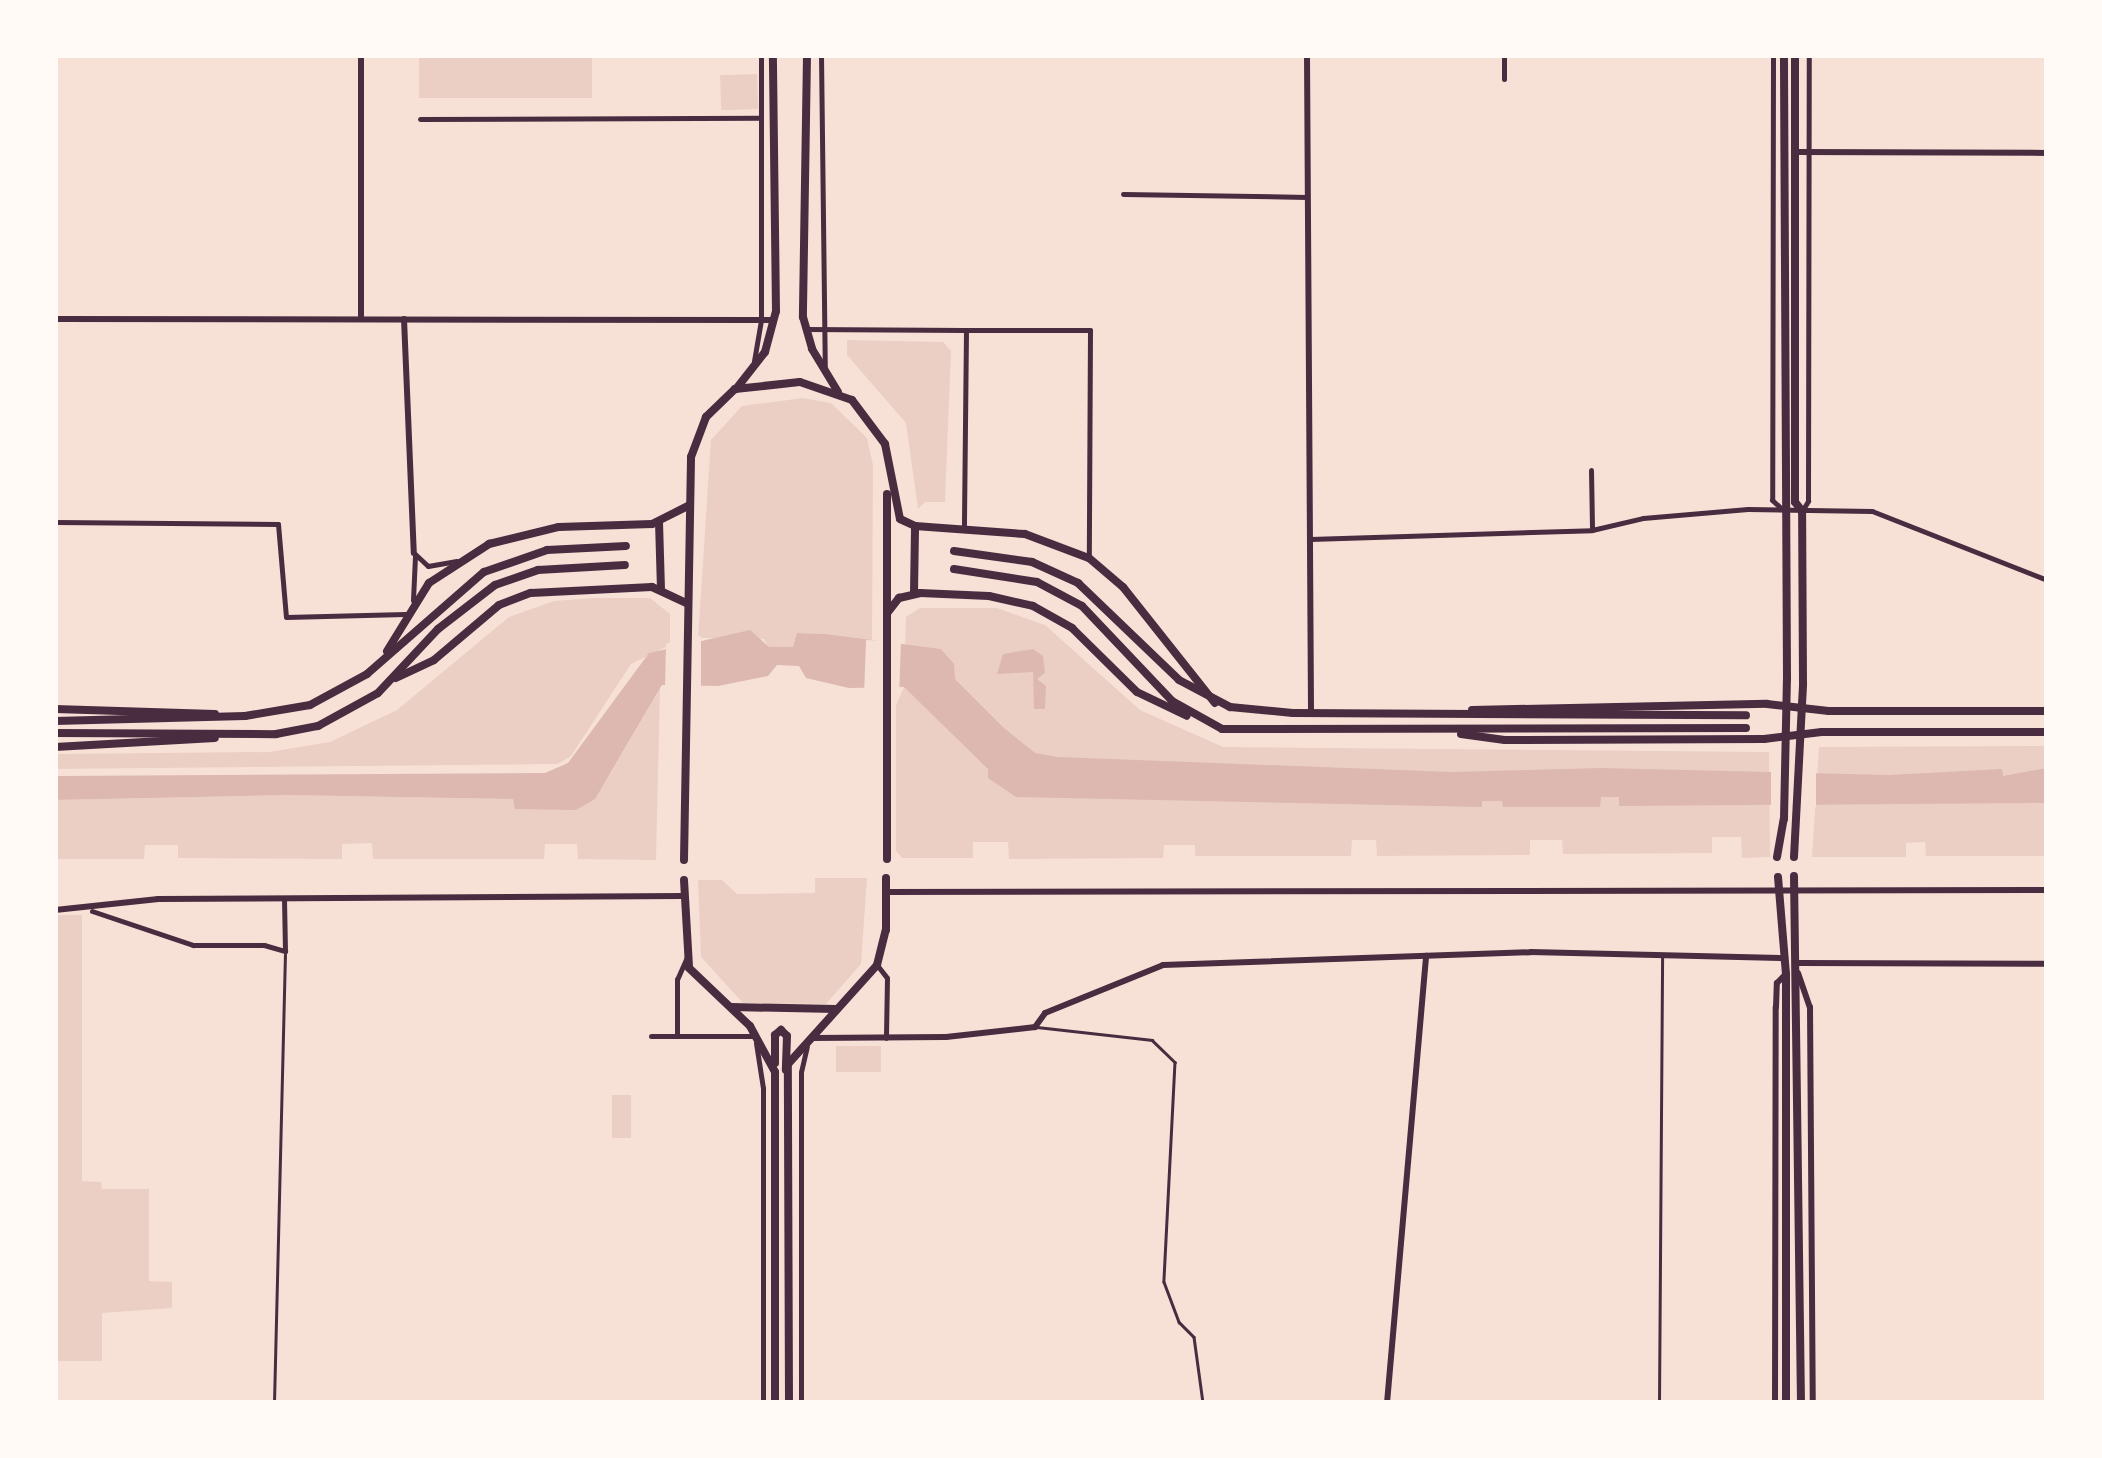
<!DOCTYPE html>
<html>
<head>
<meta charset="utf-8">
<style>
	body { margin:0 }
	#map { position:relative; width:2102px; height:1458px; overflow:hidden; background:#f7e1d7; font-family:Quicksand,sans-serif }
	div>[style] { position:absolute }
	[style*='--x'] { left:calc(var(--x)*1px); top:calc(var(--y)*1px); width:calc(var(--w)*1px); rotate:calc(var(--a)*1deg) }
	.green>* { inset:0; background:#ebcfc5; transform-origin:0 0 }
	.water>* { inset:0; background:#dcb8b0 }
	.pier>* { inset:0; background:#f7e1d7; transform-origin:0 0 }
	.service>* { height:2.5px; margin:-1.25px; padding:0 1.25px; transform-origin:1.25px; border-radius:1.25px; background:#4a2c40 }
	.minor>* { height:5px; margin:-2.5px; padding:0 2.5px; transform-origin:2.5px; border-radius:2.5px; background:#4a2c40 }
	.tertiary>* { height:6px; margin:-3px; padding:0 3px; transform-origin:3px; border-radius:3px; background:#4a2c40 }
	.secondary>* { height:8px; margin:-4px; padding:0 4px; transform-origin:4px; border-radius:4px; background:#4a2c40 }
	.primary>* { height:8px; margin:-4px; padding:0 4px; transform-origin:4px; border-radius:4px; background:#4a2c40 }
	span { translate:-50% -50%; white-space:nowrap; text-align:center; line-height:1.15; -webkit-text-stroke:8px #fffaf5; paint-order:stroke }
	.frame { position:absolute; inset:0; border:58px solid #fffaf5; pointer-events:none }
</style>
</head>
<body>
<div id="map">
	<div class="green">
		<div style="left:419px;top:55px;width:173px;height:43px"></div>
		<div style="left:757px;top:74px;width:35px;height:37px;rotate:88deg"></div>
		<div style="clip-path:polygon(847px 340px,943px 342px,951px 351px,945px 502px,925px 502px,918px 509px,906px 423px,847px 355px)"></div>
		<div style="clip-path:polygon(803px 398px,831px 403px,867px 438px,873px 465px,872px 644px,825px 634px,798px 633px,793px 647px,768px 647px,764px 639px,698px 638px,711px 440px,742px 406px)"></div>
		<div style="clip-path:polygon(595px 598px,650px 598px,670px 614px,670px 645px,631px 664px,571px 756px,558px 764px,55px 769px,55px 754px,269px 752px,330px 742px,397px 710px,509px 617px,554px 601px)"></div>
		<div style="clip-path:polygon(920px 608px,997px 608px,1045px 625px,1140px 710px,1223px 747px,1769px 752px,1770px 857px,1742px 858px,1741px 837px,1712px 837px,1712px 853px,1563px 854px,1562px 840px,1530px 840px,1530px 855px,1377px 856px,1376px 840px,1352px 840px,1351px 856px,1195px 856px,1195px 845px,1164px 845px,1163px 858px,1009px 859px,1008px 842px,973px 842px,973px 858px,902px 858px,896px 851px,896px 705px,904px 687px,906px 617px)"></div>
		<div style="clip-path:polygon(660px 689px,656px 860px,578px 859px,577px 844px,545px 844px,544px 859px,373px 859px,372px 843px,342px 844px,342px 859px,178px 858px,178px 845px,145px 845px,144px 859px,55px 859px,55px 800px,285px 795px,513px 799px,515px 808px,576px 809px,610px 774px)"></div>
		<div style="clip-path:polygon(2047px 746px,2047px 856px,1926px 856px,1925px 842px,1906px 843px,1906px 857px,1812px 857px,1819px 747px)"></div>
		<div style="clip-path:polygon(815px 878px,867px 878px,861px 964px,826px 1004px,743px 1003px,701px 957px,698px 880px,722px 880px,737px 894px,815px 893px)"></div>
		<div style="clip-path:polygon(55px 915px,82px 915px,82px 1181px,101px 1182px,102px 1189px,149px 1189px,149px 1281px,172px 1282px,172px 1308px,102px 1313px,102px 1361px,55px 1361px)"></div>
		<div style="left:881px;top:1046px;width:26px;height:45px;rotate:90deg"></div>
		<div style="left:612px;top:1095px;width:19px;height:43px"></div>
	</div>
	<div class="water">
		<div style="clip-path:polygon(750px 630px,769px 647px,793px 647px,797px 633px,825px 634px,941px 649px,954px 664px,955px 679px,1004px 728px,1035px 753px,1058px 757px,1452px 772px,1602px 768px,1888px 775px,2002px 769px,2003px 776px,2047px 768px,2047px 803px,1619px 806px,1619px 797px,1601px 797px,1600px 807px,1503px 807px,1502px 801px,1482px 801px,1482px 807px,1016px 797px,988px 778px,988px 769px,904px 687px,849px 688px,806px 678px,799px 666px,777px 665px,768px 676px,718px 686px,662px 685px,595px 799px,576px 810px,515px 809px,513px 799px,285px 795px,55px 800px,55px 776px,545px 773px,568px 763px,649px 653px)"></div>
		<div style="clip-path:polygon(1033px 649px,1043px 656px,1045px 673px,1037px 679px,1046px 686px,1045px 709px,1034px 709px,1033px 672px,997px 674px,1003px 654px)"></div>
	</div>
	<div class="pier">
		<div style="clip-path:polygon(687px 636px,701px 636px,701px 690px,665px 689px,666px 644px)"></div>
		<div style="left:866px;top:640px;width:35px;height:53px;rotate:2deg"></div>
		<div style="left:1771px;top:766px;width:45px;height:41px"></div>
	</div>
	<div class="service">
		<div style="--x:1037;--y:1027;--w:116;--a:6.4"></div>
		<div style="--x:1152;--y:1040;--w:32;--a:44"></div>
		<div style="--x:1175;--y:1062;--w:220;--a:92.9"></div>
		<div style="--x:1164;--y:1282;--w:43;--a:69.4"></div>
		<div style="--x:1179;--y:1322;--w:21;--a:45"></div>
		<div style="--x:1194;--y:1337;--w:67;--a:82.2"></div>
		<div style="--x:274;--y:1403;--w:448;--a:-88.6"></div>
		<div style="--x:1659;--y:1403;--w:445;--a:-89.6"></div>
	</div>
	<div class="minor">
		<div style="--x:821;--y:55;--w:312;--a:89.3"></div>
		<div style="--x:1504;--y:55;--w:24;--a:90"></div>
		<div style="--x:1773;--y:55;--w:445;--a:90.1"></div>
		<div style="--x:1772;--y:500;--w:12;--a:42"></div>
		<div style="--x:420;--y:119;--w:341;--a:-0.2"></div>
		<div style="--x:1123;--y:194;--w:184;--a:0.9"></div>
		<div style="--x:806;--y:329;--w:160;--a:0.4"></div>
		<div style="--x:966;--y:330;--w:198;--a:90.6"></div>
		<div style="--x:967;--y:330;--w:123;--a:0"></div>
		<div style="--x:1090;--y:330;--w:228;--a:90.3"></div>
		<div style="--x:754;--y:361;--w:42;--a:-80.3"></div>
		<div style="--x:761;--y:320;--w:265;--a:-90"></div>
		<div style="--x:1591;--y:470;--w:60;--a:89"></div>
		<div style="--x:1802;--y:511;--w:12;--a:-59"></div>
		<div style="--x:1808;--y:501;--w:446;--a:-89.9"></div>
		<div style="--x:55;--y:522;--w:223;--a:0.5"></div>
		<div style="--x:278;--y:524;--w:93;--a:85.1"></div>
		<div style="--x:286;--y:617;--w:119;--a:-1.4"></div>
		<div style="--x:1310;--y:539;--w:282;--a:-1.8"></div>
		<div style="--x:1592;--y:530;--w:52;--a:-13.2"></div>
		<div style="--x:1643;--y:518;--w:105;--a:-4.9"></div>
		<div style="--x:1748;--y:509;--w:124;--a:0.9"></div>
		<div style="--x:1872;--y:511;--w:188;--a:21.5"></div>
		<div style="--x:414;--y:553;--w:19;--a:43"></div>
		<div style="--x:428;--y:566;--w:29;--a:-10"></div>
		<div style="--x:413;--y:600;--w:44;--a:-87.4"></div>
		<div style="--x:92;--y:911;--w:107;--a:18.6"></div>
		<div style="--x:193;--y:945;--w:71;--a:0"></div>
		<div style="--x:264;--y:945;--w:22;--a:16"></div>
		<div style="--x:285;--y:951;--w:52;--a:-91.1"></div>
		<div style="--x:687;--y:957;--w:24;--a:114"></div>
		<div style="--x:677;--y:979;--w:57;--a:90"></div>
		<div style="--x:677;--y:1036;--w:77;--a:0"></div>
		<div style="--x:877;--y:965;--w:16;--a:52"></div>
		<div style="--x:887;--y:978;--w:60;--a:91"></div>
		<div style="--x:651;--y:1036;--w:26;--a:0"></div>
		<div style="--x:756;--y:1043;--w:46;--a:81.2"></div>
		<div style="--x:763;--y:1088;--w:315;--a:90"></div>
		<div style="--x:801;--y:1403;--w:331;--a:-90"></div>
		<div style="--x:801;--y:1072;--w:26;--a:-77"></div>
	</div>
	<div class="tertiary">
		<div style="--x:1307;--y:55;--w:658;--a:89.65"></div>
		<div style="--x:1795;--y:152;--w:252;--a:0.2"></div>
		<div style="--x:55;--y:319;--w:719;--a:0.08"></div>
		<div style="--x:361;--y:319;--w:264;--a:-90"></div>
		<div style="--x:404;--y:319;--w:234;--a:87.6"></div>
		<div style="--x:886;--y:892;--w:1161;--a:-0.1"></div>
		<div style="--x:55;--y:910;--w:104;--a:-6.1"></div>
		<div style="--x:158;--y:899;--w:526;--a:-0.33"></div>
		<div style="--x:1799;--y:963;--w:248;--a:0.2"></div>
		<div style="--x:1798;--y:973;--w:36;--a:71"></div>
		<div style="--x:1810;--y:1007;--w:396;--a:89.6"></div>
		<div style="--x:812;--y:1038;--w:134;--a:-0.4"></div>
		<div style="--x:946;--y:1037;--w:90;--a:-6.4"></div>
		<div style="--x:1035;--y:1027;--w:17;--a:-54"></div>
		<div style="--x:1045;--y:1013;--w:127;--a:-22.1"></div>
		<div style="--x:1163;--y:965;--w:368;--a:-2"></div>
		<div style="--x:1531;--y:952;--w:252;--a:1.4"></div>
		<div style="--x:1387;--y:1403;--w:449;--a:-85"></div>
		<div style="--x:1775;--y:1403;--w:396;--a:-89.9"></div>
		<div style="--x:1776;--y:1007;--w:24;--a:-88"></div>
		<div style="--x:1777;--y:983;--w:11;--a:-45"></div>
	</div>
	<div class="secondary">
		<div style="--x:1777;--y:857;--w:39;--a:-80"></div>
		<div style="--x:1784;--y:819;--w:140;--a:-88.8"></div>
		<div style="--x:1787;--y:679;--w:624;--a:-90.28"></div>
		<div style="--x:1794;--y:857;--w:173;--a:-87"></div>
		<div style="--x:1803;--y:684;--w:173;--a:-90.3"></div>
		<div style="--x:1802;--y:511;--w:11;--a:-128"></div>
		<div style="--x:1795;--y:502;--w:447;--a:-90"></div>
		<div style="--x:1794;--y:876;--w:527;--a:89.24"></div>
		<div style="--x:1778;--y:877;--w:97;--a:85.3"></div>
		<div style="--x:1786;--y:974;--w:429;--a:90"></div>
	</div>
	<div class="primary">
		<div style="--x:807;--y:55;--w:262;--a:90.9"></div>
		<div style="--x:803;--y:317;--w:33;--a:74"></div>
		<div style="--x:812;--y:349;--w:50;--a:58.8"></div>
		<div style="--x:736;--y:389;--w:47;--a:-51.9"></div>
		<div style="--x:765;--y:352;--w:42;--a:-75"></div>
		<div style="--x:776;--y:311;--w:256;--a:-90.7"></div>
		<div style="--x:659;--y:522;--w:66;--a:88.3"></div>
		<div style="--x:954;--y:551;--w:79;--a:8"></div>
		<div style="--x:1032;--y:562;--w:51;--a:24.5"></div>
		<div style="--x:1078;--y:583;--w:140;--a:43.8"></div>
		<div style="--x:1179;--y:680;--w:58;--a:27.9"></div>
		<div style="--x:1230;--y:707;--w:63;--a:5.4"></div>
		<div style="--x:1293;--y:713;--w:453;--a:0.3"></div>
		<div style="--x:954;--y:569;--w:84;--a:8.9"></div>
		<div style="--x:1037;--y:582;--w:51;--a:28.1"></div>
		<div style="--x:1082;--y:606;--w:131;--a:46.5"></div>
		<div style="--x:1172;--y:701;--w:57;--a:29.2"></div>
		<div style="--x:1222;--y:729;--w:524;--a:-0.11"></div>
		<div style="--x:914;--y:593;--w:67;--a:-89.1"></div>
		<div style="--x:888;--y:612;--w:18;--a:-52"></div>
		<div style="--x:899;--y:598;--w:22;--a:-13"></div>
		<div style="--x:920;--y:593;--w:69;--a:2.5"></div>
		<div style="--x:989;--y:596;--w:45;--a:12.8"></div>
		<div style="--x:1033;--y:606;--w:45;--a:29.4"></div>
		<div style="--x:1072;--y:628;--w:91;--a:44.6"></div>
		<div style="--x:1137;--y:692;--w:55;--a:25.6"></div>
		<div style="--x:387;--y:651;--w:80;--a:-58.3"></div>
		<div style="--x:429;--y:583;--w:72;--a:-33"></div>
		<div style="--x:489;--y:544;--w:72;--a:-13.7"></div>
		<div style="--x:559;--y:527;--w:93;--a:-1.8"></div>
		<div style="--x:652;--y:524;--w:42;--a:-26.6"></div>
		<div style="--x:396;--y:678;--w:42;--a:-25.3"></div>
		<div style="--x:434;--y:660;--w:85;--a:-40.2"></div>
		<div style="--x:499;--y:605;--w:34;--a:-21"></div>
		<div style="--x:531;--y:593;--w:121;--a:-2.8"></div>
		<div style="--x:652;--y:587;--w:38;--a:25"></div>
		<div style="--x:55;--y:709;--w:160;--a:1.8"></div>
		<div style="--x:1472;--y:710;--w:295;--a:-1.2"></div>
		<div style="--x:1767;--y:704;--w:62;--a:6.4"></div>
		<div style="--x:1829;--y:711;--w:218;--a:0"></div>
		<div style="--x:55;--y:721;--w:190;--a:-1.5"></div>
		<div style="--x:245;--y:716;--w:66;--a:-9.6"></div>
		<div style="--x:310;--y:705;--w:65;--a:-28.5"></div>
		<div style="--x:367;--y:674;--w:155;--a:-41.1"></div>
		<div style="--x:484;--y:572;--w:67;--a:-19.2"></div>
		<div style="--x:547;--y:550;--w:79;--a:-2.9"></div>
		<div style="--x:55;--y:733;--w:221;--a:0.3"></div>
		<div style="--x:276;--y:734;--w:43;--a:-10.8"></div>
		<div style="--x:318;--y:726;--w:68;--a:-28.8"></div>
		<div style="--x:378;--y:693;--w:88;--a:-46.8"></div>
		<div style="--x:438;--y:629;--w:72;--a:-37.7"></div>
		<div style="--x:495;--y:585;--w:46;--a:-19.2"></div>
		<div style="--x:538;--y:570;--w:87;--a:-3.3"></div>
		<div style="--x:1461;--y:734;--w:44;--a:7.8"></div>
		<div style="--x:1505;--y:740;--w:259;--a:-0.2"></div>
		<div style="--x:1764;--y:739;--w:58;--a:-6.9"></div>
		<div style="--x:1822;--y:732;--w:225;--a:0"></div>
		<div style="--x:55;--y:747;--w:160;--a:-3.2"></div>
		<div style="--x:887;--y:859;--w:365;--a:-90"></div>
		<div style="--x:684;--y:860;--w:403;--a:-89"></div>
		<div style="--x:691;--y:457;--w:43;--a:-69.4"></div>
		<div style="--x:706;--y:417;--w:40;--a:-44"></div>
		<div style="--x:735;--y:389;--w:65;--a:-6.1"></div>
		<div style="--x:800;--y:382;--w:55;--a:19.1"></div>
		<div style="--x:852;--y:400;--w:55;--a:53.1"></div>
		<div style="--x:885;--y:444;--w:76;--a:78.7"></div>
		<div style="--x:900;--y:519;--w:17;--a:25"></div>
		<div style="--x:915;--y:526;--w:110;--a:4.2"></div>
		<div style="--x:1025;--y:534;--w:68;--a:20.6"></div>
		<div style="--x:1089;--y:558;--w:45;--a:40.5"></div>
		<div style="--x:1123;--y:587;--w:148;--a:51.6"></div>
		<div style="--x:684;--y:880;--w:88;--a:86.7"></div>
		<div style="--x:689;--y:968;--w:84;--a:43.6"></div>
		<div style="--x:750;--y:1026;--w:52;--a:61.5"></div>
		<div style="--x:775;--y:1072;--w:331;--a:90"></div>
		<div style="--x:731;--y:1007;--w:105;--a:1.1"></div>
		<div style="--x:775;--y:1063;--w:28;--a:-90"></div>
		<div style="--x:775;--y:1035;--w:8;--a:-40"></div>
		<div style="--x:781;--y:1030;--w:8;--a:45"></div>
		<div style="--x:787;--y:1036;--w:34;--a:92"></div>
		<div style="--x:789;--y:1403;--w:339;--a:-90.2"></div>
		<div style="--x:788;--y:1064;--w:133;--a:-48"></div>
		<div style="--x:877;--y:965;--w:36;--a:-76"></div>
		<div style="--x:886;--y:930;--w:52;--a:-90"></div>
	</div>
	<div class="frame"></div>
</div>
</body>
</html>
